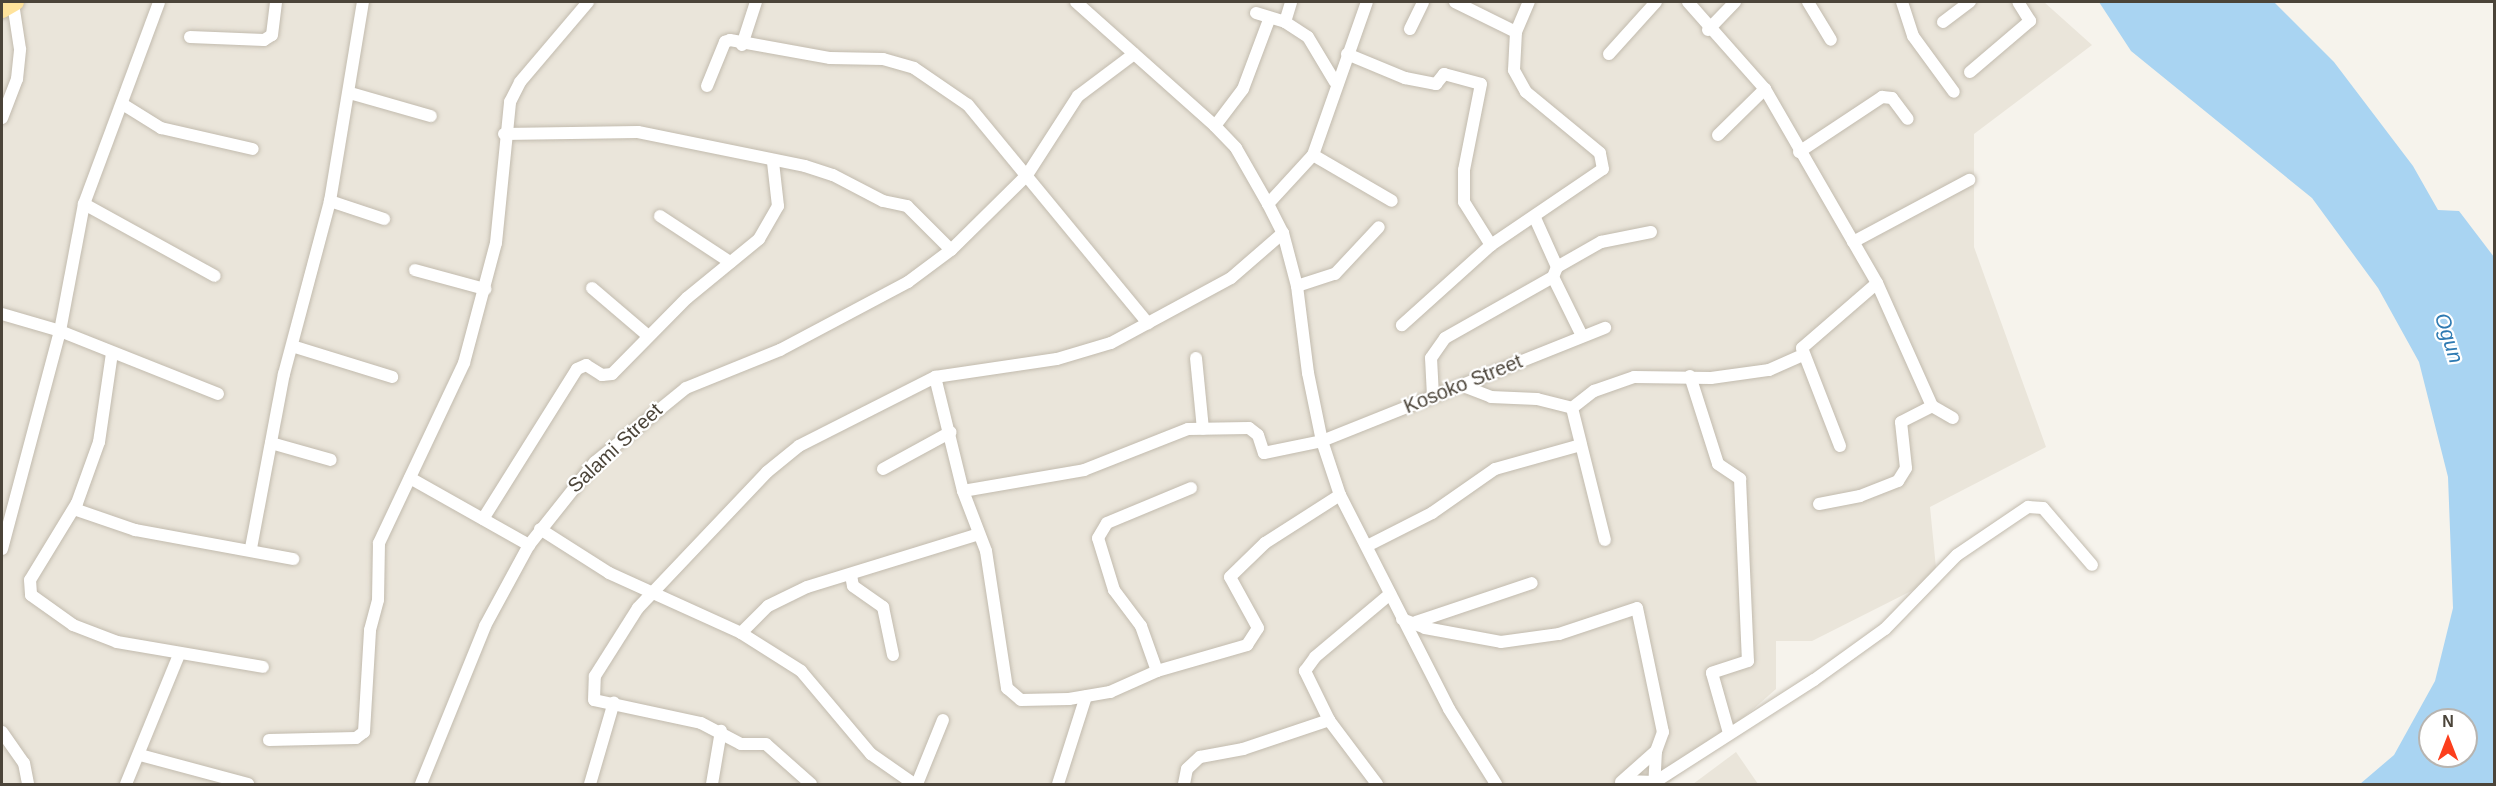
<!DOCTYPE html>
<html>
<head>
<meta charset="utf-8">
<style>
	body { margin:0 }
	#map { position:relative; width:2496px; height:786px; overflow:hidden; background:#f6f3ec; font-family:Arial,sans-serif }
	div>[style] { position:absolute }
	[style*='--x'] { left:calc(var(--x)*1px); top:calc(var(--y)*1px); width:calc(var(--w)*1px); rotate:calc(var(--a)*1deg) }
	.residential>* { inset:0; background:#eae5da }
	.water>* { inset:0; background:#a9d4f2 }
	.roads { filter:drop-shadow(0 0 2px #c2bbae) drop-shadow(0 0 2px #c2bbae) }
	.minor>* { height:12px; margin:-6px; padding:0 6px; transform-origin:6px; border-radius:6px; background:#fff }
	.major>* { height:15px; margin:-7.5px; padding:0 7.5px; transform-origin:7.5px; border-radius:7.5px; background:#ffe39c }
	span { translate:-50% -50%; white-space:nowrap; text-align:center; line-height:1.15; -webkit-text-stroke:4.5px #fff; paint-order:stroke }
	.street-label { font-size:20px; color:#4b4439 }
	.water-label { font-size:21px; color:#2e7ab2; font-style:italic }
	.frame { position:absolute; inset:0; border:3px solid #4b4439; pointer-events:none }
	.north { position:absolute; left:2418px; top:708px; width:60px; height:60px; box-sizing:border-box; background:#fff; border:2px solid #b7b4b0; border-radius:50%; rotate:0deg; font-size:16px; font-weight:700; line-height:24px; text-align:center; color:#4b4439 }
	.north::after { content:''; display:block; margin:auto; width:21px; height:27px; background:#fc3f1d; clip-path:polygon(50% 0,100% 100%,50% 72%,0 100%) }
</style>
</head>
<body>
<div id="map">
	<div class="residential">
		<div style="clip-path:polygon(2px 2px,2044px 2px,2092px 45px,1974px 134px,1974px 247px,2046px 447px,1930px 507px,1937px 578px,1812px 641px,1776px 641px,1776px 689px,1668px 784px,2px 784px)"></div>
		<div style="clip-path:polygon(1736px 752px,1758px 784px,1693px 784px)"></div>
	</div>
	<div class="water">
		<div style="clip-path:polygon(evenodd,2099px 2px,2274px 2px,2334px 62px,2413px 166px,2438px 210px,2459px 211px,2494px 257px,2494px 784px,2360px 784px,2394px 755px,2435px 681px,2453px 608px,2448px 477px,2419px 362px,2378px 288px,2312px 198px,2131px 51px,2099px 2px,2430px 720px,2466px 720px,2466px 756px,2430px 756px,2430px 720px)"></div>
	</div>
	<div class="roads">
		<div class="minor">
			<div style="--x:1076;--y:2;--w:186;--a:41.7"></div>
			<div style="--x:1215;--y:126;--w:30;--a:46"></div>
			<div style="--x:1236;--y:148;--w:64;--a:60.3"></div>
			<div style="--x:1268;--y:204;--w:33;--a:63"></div>
			<div style="--x:1283;--y:233;--w:55;--a:75.2"></div>
			<div style="--x:1297;--y:286;--w:88;--a:82.8"></div>
			<div style="--x:1308;--y:373;--w:69;--a:78.4"></div>
			<div style="--x:1322;--y:441;--w:57;--a:71.6"></div>
			<div style="--x:1340;--y:495;--w:240;--a:63"></div>
			<div style="--x:1449;--y:709;--w:89;--a:57.9"></div>
			<div style="--x:1455;--y:2;--w:68;--a:26.2"></div>
			<div style="--x:1516;--y:32;--w:33;--a:-67"></div>
			<div style="--x:1688;--y:2;--w:116;--a:48.5"></div>
			<div style="--x:1765;--y:89;--w:224;--a:60"></div>
			<div style="--x:1877;--y:283;--w:135;--a:65.9"></div>
			<div style="--x:1932;--y:406;--w:24;--a:30"></div>
			<div style="--x:1808;--y:2;--w:44;--a:58.8"></div>
			<div style="--x:1902;--y:2;--w:36;--a:72"></div>
			<div style="--x:1913;--y:36;--w:69;--a:53.8"></div>
			<div style="--x:1256;--y:13;--w:30;--a:17"></div>
			<div style="--x:1285;--y:22;--w:27;--a:33"></div>
			<div style="--x:1308;--y:37;--w:52;--a:59"></div>
			<div style="--x:1285;--y:22;--w:21;--a:-73"></div>
			<div style="--x:1943;--y:22;--w:34;--a:-37"></div>
			<div style="--x:1410;--y:29;--w:30;--a:-64"></div>
			<div style="--x:1708;--y:30;--w:39;--a:-46"></div>
			<div style="--x:190;--y:37;--w:74;--a:2.3"></div>
			<div style="--x:264;--y:40;--w:9;--a:-32"></div>
			<div style="--x:272;--y:35;--w:33;--a:-83"></div>
			<div style="--x:742;--y:45;--w:45;--a:-72"></div>
			<div style="--x:1347;--y:54;--w:63;--a:22.5"></div>
			<div style="--x:1405;--y:78;--w:32;--a:11"></div>
			<div style="--x:1436;--y:84;--w:13;--a:-51"></div>
			<div style="--x:1444;--y:74;--w:38;--a:15"></div>
			<div style="--x:1481;--y:84;--w:88;--a:101.2"></div>
			<div style="--x:1464;--y:170;--w:32;--a:90"></div>
			<div style="--x:1464;--y:202;--w:51;--a:57.9"></div>
			<div style="--x:1491;--y:245;--w:120;--a:138"></div>
			<div style="--x:1609;--y:54;--w:70;--a:-47.9"></div>
			<div style="--x:1970;--y:72;--w:79;--a:-40.4"></div>
			<div style="--x:2030;--y:21;--w:22;--a:-122"></div>
			<div style="--x:707;--y:86;--w:48;--a:-67.8"></div>
			<div style="--x:725;--y:42;--w:5;--a:-22"></div>
			<div style="--x:730;--y:40;--w:102;--a:10.2"></div>
			<div style="--x:830;--y:58;--w:53;--a:1.1"></div>
			<div style="--x:883;--y:59;--w:32;--a:16"></div>
			<div style="--x:914;--y:68;--w:65;--a:34.4"></div>
			<div style="--x:968;--y:105;--w:283;--a:50.5"></div>
			<div style="--x:350;--y:93;--w:84;--a:15.9"></div>
			<div style="--x:124;--y:105;--w:44;--a:31.9"></div>
			<div style="--x:161;--y:128;--w:94;--a:12.9"></div>
			<div style="--x:2;--y:118;--w:42;--a:-69"></div>
			<div style="--x:17;--y:79;--w:30;--a:-84"></div>
			<div style="--x:20;--y:49;--w:47;--a:-98.7"></div>
			<div style="--x:1215;--y:126;--w:46;--a:-52.9"></div>
			<div style="--x:1243;--y:89;--w:74;--a:-69.4"></div>
			<div style="--x:504;--y:134;--w:134;--a:-0.9"></div>
			<div style="--x:638;--y:132;--w:170;--a:11.5"></div>
			<div style="--x:805;--y:166;--w:29;--a:18"></div>
			<div style="--x:833;--y:175;--w:56;--a:27.5"></div>
			<div style="--x:883;--y:201;--w:25;--a:12"></div>
			<div style="--x:907;--y:206;--w:62;--a:45"></div>
			<div style="--x:1718;--y:135;--w:66;--a:-44.4"></div>
			<div style="--x:1799;--y:152;--w:100;--a:-33.5"></div>
			<div style="--x:1882;--y:97;--w:10;--a:6"></div>
			<div style="--x:1892;--y:98;--w:26;--a:53"></div>
			<div style="--x:1313;--y:155;--w:91;--a:30.2"></div>
			<div style="--x:330;--y:201;--w:57;--a:18.4"></div>
			<div style="--x:84;--y:204;--w:149;--a:28.8"></div>
			<div style="--x:1268;--y:204;--w:67;--a:-47.4"></div>
			<div style="--x:1313;--y:155;--w:162;--a:-70.6"></div>
			<div style="--x:660;--y:216;--w:84;--a:33.3"></div>
			<div style="--x:1535;--y:218;--w:54;--a:65.8"></div>
			<div style="--x:1853;--y:242;--w:132;--a:-28.1"></div>
			<div style="--x:1491;--y:245;--w:135;--a:-34.2"></div>
			<div style="--x:1603;--y:169;--w:16;--a:-101"></div>
			<div style="--x:1600;--y:153;--w:96;--a:-140.5"></div>
			<div style="--x:1526;--y:92;--w:25;--a:-119"></div>
			<div style="--x:1514;--y:70;--w:38;--a:-87"></div>
			<div style="--x:415;--y:270;--w:73;--a:15.2"></div>
			<div style="--x:1553;--y:277;--w:66;--a:63.8"></div>
			<div style="--x:1297;--y:286;--w:40;--a:-18"></div>
			<div style="--x:1335;--y:274;--w:64;--a:-46.9"></div>
			<div style="--x:592;--y:288;--w:72;--a:40.5"></div>
			<div style="--x:2;--y:314;--w:60;--a:16.3"></div>
			<div style="--x:60;--y:331;--w:170;--a:21.7"></div>
			<div style="--x:292;--y:346;--w:105;--a:17.2"></div>
			<div style="--x:112;--y:353;--w:90;--a:98.3"></div>
			<div style="--x:99;--y:442;--w:65;--a:109.8"></div>
			<div style="--x:77;--y:503;--w:90;--a:121.4"></div>
			<div style="--x:30;--y:580;--w:15;--a:86"></div>
			<div style="--x:31;--y:595;--w:52;--a:35.5"></div>
			<div style="--x:73;--y:625;--w:47;--a:21.1"></div>
			<div style="--x:117;--y:642;--w:148;--a:9.7"></div>
			<div style="--x:1196;--y:358;--w:71;--a:84.4"></div>
			<div style="--x:1690;--y:376;--w:92;--a:72.3"></div>
			<div style="--x:1718;--y:464;--w:27;--a:34"></div>
			<div style="--x:1740;--y:479;--w:182;--a:87.5"></div>
			<div style="--x:1748;--y:661;--w:38;--a:162"></div>
			<div style="--x:1712;--y:673;--w:62;--a:74.2"></div>
			<div style="--x:935;--y:377;--w:117;--a:76.2"></div>
			<div style="--x:963;--y:491;--w:64;--a:69"></div>
			<div style="--x:986;--y:551;--w:139;--a:81.3"></div>
			<div style="--x:1007;--y:688;--w:18;--a:41"></div>
			<div style="--x:1021;--y:700;--w:48;--a:-1.2"></div>
			<div style="--x:1069;--y:699;--w:42;--a:-9.7"></div>
			<div style="--x:1110;--y:692;--w:51;--a:-24.1"></div>
			<div style="--x:1157;--y:671;--w:94;--a:-16.1"></div>
			<div style="--x:1247;--y:645;--w:20;--a:-57"></div>
			<div style="--x:1258;--y:628;--w:58;--a:-118.8"></div>
			<div style="--x:1230;--y:577;--w:49;--a:-44.2"></div>
			<div style="--x:1265;--y:543;--w:89;--a:-32.6"></div>
			<div style="--x:1463;--y:386;--w:30;--a:21"></div>
			<div style="--x:1491;--y:397;--w:46;--a:2.5"></div>
			<div style="--x:1537;--y:399;--w:36;--a:14"></div>
			<div style="--x:1572;--y:408;--w:28;--a:-38"></div>
			<div style="--x:1594;--y:391;--w:42;--a:-19.3"></div>
			<div style="--x:1634;--y:377;--w:77;--a:0.7"></div>
			<div style="--x:1711;--y:378;--w:59;--a:-7.9"></div>
			<div style="--x:1769;--y:370;--w:37;--a:-24"></div>
			<div style="--x:1433;--y:396;--w:38;--a:-93"></div>
			<div style="--x:1431;--y:358;--w:24;--a:-55"></div>
			<div style="--x:1445;--y:338;--w:124;--a:-29.5"></div>
			<div style="--x:1553;--y:277;--w:11;--a:-68"></div>
			<div style="--x:1557;--y:267;--w:51;--a:-29.6"></div>
			<div style="--x:1601;--y:242;--w:51;--a:-11.3"></div>
			<div style="--x:1572;--y:408;--w:136;--a:76"></div>
			<div style="--x:271;--y:443;--w:62;--a:15.8"></div>
			<div style="--x:1840;--y:446;--w:105;--a:-111.2"></div>
			<div style="--x:1802;--y:348;--w:99;--a:-40.9"></div>
			<div style="--x:883;--y:469;--w:77;--a:-28.6"></div>
			<div style="--x:410;--y:478;--w:137;--a:29.4"></div>
			<div style="--x:963;--y:491;--w:123;--a:-9.8"></div>
			<div style="--x:1084;--y:470;--w:112;--a:-21.5"></div>
			<div style="--x:1188;--y:429;--w:61;--a:-0.9"></div>
			<div style="--x:1249;--y:428;--w:11;--a:38"></div>
			<div style="--x:1258;--y:435;--w:19;--a:72"></div>
			<div style="--x:1264;--y:453;--w:59;--a:-11.7"></div>
			<div style="--x:1322;--y:441;--w:305;--a:-21.8"></div>
			<div style="--x:1819;--y:504;--w:42;--a:-11"></div>
			<div style="--x:1860;--y:496;--w:41;--a:-21.5"></div>
			<div style="--x:1898;--y:481;--w:15;--a:-58"></div>
			<div style="--x:1906;--y:468;--w:46;--a:-96.2"></div>
			<div style="--x:1901;--y:422;--w:35;--a:-27"></div>
			<div style="--x:74;--y:509;--w:65;--a:19"></div>
			<div style="--x:135;--y:530;--w:161;--a:10.4"></div>
			<div style="--x:483;--y:519;--w:177;--a:-57.9"></div>
			<div style="--x:577;--y:369;--w:10;--a:-24"></div>
			<div style="--x:586;--y:365;--w:19;--a:32"></div>
			<div style="--x:602;--y:375;--w:10;--a:-6"></div>
			<div style="--x:612;--y:374;--w:107;--a:-45.4"></div>
			<div style="--x:687;--y:298;--w:93;--a:-39.3"></div>
			<div style="--x:759;--y:239;--w:38;--a:-60"></div>
			<div style="--x:778;--y:206;--w:44;--a:-96.5"></div>
			<div style="--x:540;--y:529;--w:82;--a:32.5"></div>
			<div style="--x:609;--y:573;--w:145;--a:24.4"></div>
			<div style="--x:741;--y:633;--w:71;--a:32.3"></div>
			<div style="--x:801;--y:671;--w:109;--a:49.9"></div>
			<div style="--x:871;--y:754;--w:52;--a:34.9"></div>
			<div style="--x:1369;--y:545;--w:71;--a:-26.9"></div>
			<div style="--x:1432;--y:513;--w:77;--a:-34.9"></div>
			<div style="--x:1495;--y:469;--w:89;--a:-15.6"></div>
			<div style="--x:251;--y:548;--w:177;--a:-79.3"></div>
			<div style="--x:284;--y:374;--w:179;--a:-75.1"></div>
			<div style="--x:330;--y:201;--w:202;--a:-80.6"></div>
			<div style="--x:2;--y:549;--w:226;--a:-75.1"></div>
			<div style="--x:60;--y:331;--w:129;--a:-79.3"></div>
			<div style="--x:84;--y:204;--w:215;--a:-69.6"></div>
			<div style="--x:851;--y:575;--w:11;--a:80"></div>
			<div style="--x:853;--y:586;--w:37;--a:35"></div>
			<div style="--x:883;--y:607;--w:49;--a:78.2"></div>
			<div style="--x:1402;--y:619;--w:25;--a:21"></div>
			<div style="--x:1425;--y:628;--w:77;--a:10.4"></div>
			<div style="--x:1501;--y:642;--w:59;--a:-7.9"></div>
			<div style="--x:1559;--y:634;--w:82;--a:-18.4"></div>
			<div style="--x:1637;--y:608;--w:127;--a:78.2"></div>
			<div style="--x:1663;--y:732;--w:20;--a:110"></div>
			<div style="--x:1656;--y:751;--w:33;--a:93"></div>
			<div style="--x:1416;--y:622;--w:122;--a:-18.6"></div>
			<div style="--x:741;--y:633;--w:38;--a:-45"></div>
			<div style="--x:768;--y:606;--w:43;--a:-26"></div>
			<div style="--x:807;--y:587;--w:180;--a:-17.1"></div>
			<div style="--x:1157;--y:671;--w:48;--a:-109.6"></div>
			<div style="--x:1141;--y:626;--w:45;--a:-126.9"></div>
			<div style="--x:1114;--y:590;--w:54;--a:-107.1"></div>
			<div style="--x:1098;--y:538;--w:17;--a:-59"></div>
			<div style="--x:1107;--y:523;--w:91;--a:-22.6"></div>
			<div style="--x:2;--y:732;--w:38;--a:55"></div>
			<div style="--x:24;--y:763;--w:21;--a:79"></div>
			<div style="--x:269;--y:740;--w:87;--a:-1.3"></div>
			<div style="--x:356;--y:738;--w:10;--a:-37"></div>
			<div style="--x:364;--y:732;--w:102;--a:-86.6"></div>
			<div style="--x:370;--y:630;--w:31;--a:-75"></div>
			<div style="--x:378;--y:600;--w:57;--a:-89"></div>
			<div style="--x:379;--y:543;--w:199;--a:-64.7"></div>
			<div style="--x:464;--y:363;--w:124;--a:-75.1"></div>
			<div style="--x:496;--y:243;--w:142;--a:-84.3"></div>
			<div style="--x:510;--y:102;--w:22;--a:-63"></div>
			<div style="--x:520;--y:82;--w:105;--a:-49.6"></div>
			<div style="--x:140;--y:755;--w:112;--a:15"></div>
			<div style="--x:1623;--y:781;--w:32;--a:2"></div>
			<div style="--x:1655;--y:782;--w:189;--a:-32.7"></div>
			<div style="--x:1814;--y:680;--w:87;--a:-35.7"></div>
			<div style="--x:1885;--y:629;--w:103;--a:-45.8"></div>
			<div style="--x:1957;--y:555;--w:86;--a:-34.1"></div>
			<div style="--x:2028;--y:507;--w:15;--a:4"></div>
			<div style="--x:2043;--y:508;--w:75;--a:49.3"></div>
			<div style="--x:1621;--y:782;--w:47;--a:-41.5"></div>
			<div style="--x:126;--y:784;--w:139;--a:-67.7"></div>
			<div style="--x:421;--y:784;--w:170;--a:-67.9"></div>
			<div style="--x:485;--y:626;--w:92;--a:-61.5"></div>
			<div style="--x:529;--y:545;--w:106;--a:-51.5"></div>
			<div style="--x:595;--y:462;--w:117;--a:-39.1"></div>
			<div style="--x:686;--y:388;--w:101;--a:-22"></div>
			<div style="--x:780;--y:350;--w:145;--a:-28"></div>
			<div style="--x:908;--y:282;--w:54;--a:-36.7"></div>
			<div style="--x:951;--y:250;--w:107;--a:-44.6"></div>
			<div style="--x:1027;--y:175;--w:94;--a:-57.2"></div>
			<div style="--x:1078;--y:96;--w:70;--a:-36.9"></div>
			<div style="--x:590;--y:784;--w:85;--a:-73.7"></div>
			<div style="--x:712;--y:784;--w:54;--a:-80.4"></div>
			<div style="--x:811;--y:784;--w:60;--a:-138.4"></div>
			<div style="--x:766;--y:744;--w:25;--a:180"></div>
			<div style="--x:741;--y:744;--w:45;--a:-152.3"></div>
			<div style="--x:701;--y:723;--w:109;--a:-167.9"></div>
			<div style="--x:594;--y:700;--w:24;--a:-88"></div>
			<div style="--x:595;--y:676;--w:80;--a:-57.7"></div>
			<div style="--x:638;--y:608;--w:187;--a:-46.5"></div>
			<div style="--x:767;--y:472;--w:41;--a:-39.1"></div>
			<div style="--x:799;--y:446;--w:153;--a:-26.9"></div>
			<div style="--x:935;--y:377;--w:123;--a:-8.4"></div>
			<div style="--x:1057;--y:359;--w:56;--a:-16.5"></div>
			<div style="--x:1111;--y:343;--w:136;--a:-28.4"></div>
			<div style="--x:1231;--y:278;--w:69;--a:-40.9"></div>
			<div style="--x:917;--y:784;--w:69;--a:-67.9"></div>
			<div style="--x:1058;--y:784;--w:92;--a:-72.3"></div>
			<div style="--x:1184;--y:784;--w:15;--a:-79"></div>
			<div style="--x:1187;--y:769;--w:18;--a:-43"></div>
			<div style="--x:1200;--y:757;--w:44;--a:-10.5"></div>
			<div style="--x:1243;--y:749;--w:91;--a:-18.6"></div>
			<div style="--x:1377;--y:784;--w:80;--a:-126.9"></div>
			<div style="--x:1329;--y:720;--w:55;--a:-116.1"></div>
			<div style="--x:1305;--y:671;--w:17;--a:-54"></div>
			<div style="--x:1315;--y:657;--w:98;--a:-40"></div>
		</div>
		<div class="major">
			<div style="--x:2;--y:10;--w:16;--a:-30"></div>
		</div>
	</div>
	<div class="street-label">
		<span style="left:1463px;top:384px;rotate:-22deg">Kosoko Street</span>
		<span style="left:615px;top:448px;rotate:-43deg">Salami Street</span>
	</div>
	<div class="water-label">
		<span style="left:2449px;top:338px;rotate:72deg">Ogun</span>
	</div>
	<div class="frame"></div>
	<div class="north">N</div>
</div>
</body>
</html>
